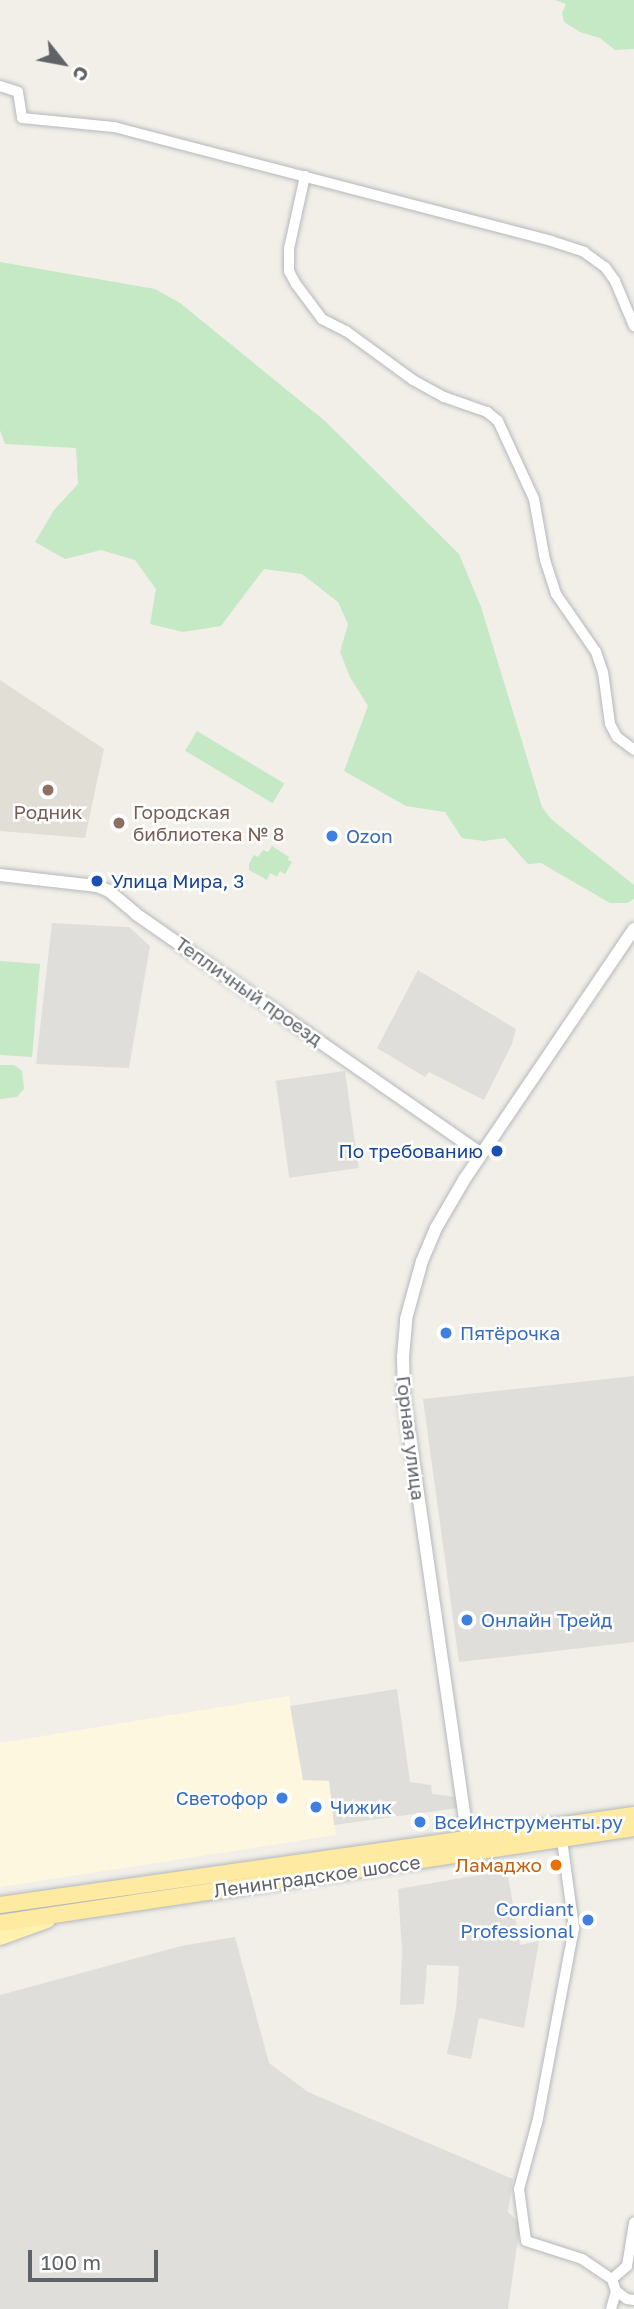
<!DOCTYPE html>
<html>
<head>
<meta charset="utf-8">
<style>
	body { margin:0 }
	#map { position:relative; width:634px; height:2309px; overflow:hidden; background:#f1efe8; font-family:"Golos Text",sans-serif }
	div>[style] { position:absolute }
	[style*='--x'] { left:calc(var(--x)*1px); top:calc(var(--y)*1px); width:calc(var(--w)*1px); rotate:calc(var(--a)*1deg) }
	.commercial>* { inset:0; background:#fef7e0 }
	.industrial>* { inset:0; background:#e0deda; transform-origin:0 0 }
	.education>* { inset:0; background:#e1ded6 }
	.green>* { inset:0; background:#c5e8c5; transform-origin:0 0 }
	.roads { filter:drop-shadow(0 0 2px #b5b8bc) drop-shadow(0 0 2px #b5b8bc) }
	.minor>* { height:10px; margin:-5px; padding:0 5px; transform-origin:5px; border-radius:5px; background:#fff }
	.tertiary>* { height:12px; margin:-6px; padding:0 6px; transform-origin:6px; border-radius:6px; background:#fff }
	.primary>* { height:16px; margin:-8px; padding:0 8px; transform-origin:8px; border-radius:8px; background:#fff2af }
	.trunk>* { height:16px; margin:-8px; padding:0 8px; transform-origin:8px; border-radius:8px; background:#feeaa1 }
	.dots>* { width:19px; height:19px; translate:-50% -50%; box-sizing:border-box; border:4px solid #fff; border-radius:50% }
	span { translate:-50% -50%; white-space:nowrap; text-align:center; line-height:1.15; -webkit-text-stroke:5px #fff; paint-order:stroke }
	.education-label { font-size:19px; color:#785e54 }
	.left { translate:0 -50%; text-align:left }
	.shop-label { font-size:19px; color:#366cbe }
	.right { translate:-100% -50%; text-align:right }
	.transit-label { font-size:19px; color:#164399 }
	.street-label { font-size:19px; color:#5f6368 }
	.food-label { font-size:19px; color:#c56008 }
	.north { position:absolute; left:28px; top:28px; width:70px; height:70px; -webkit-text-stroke:5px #fff; paint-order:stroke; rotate:121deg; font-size:19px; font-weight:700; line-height:28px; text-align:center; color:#5f6368 }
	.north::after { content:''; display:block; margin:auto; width:24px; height:32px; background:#5f6368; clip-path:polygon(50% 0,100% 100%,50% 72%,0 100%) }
	.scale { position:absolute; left:28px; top:2250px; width:130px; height:32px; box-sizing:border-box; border:4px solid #5f6368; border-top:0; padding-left:9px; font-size:21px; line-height:24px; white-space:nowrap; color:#5f6368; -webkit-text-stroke:5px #fff; paint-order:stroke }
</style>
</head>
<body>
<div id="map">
	<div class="commercial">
		<div style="clip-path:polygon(289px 1696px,303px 1780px,329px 1780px,336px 1835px,0 1887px,0 1743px)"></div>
	</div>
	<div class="industrial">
		<div style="clip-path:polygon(52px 923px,129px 927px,150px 946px,129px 1068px,36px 1064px)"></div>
		<div style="clip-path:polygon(418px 970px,516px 1029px,512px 1044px,484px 1100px,429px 1072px,425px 1077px,377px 1048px)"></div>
		<div style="left:345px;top:1071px;width:98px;height:70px;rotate:82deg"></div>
		<div style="clip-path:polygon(634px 1376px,634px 1642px,459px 1662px,423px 1399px)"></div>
		<div style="clip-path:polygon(397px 1689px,410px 1782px,431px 1785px,432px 1794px,457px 1797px,458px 1808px,334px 1825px,329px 1781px,303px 1780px,290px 1706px)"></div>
		<div style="clip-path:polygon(507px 1870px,520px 1945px,539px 1941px,524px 2028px,479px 2018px,471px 2059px,447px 2054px,456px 2009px,459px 1966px,427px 1965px,424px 2004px,400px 2005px,402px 1951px,398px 1889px)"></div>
		<div style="clip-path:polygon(235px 1937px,269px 2063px,308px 2092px,513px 2179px,508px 2212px,520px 2224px,508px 2309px,0 2309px,0 1995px,181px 1946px)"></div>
	</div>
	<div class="education">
		<div style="clip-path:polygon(0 680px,104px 749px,85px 838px,0 831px)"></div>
	</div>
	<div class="green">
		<div style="clip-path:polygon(555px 0,634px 0,634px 49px,615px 50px,600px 38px,580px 32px,564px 22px,562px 13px,566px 4px)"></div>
		<div style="clip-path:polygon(0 262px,155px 289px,180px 303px,325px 421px,459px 554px,481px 607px,542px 807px,551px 819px,634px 885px,634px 899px,627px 903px,610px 903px,541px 863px,528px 864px,505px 838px,484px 841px,462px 838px,445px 812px,406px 806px,344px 771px,368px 706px,350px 677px,340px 652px,348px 624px,338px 602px,302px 574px,264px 569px,221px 626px,183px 632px,150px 624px,156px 589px,135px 560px,101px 550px,65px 559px,35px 542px,54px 510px,78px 484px,76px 448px,5px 444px,0 430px)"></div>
		<div style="left:197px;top:731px;width:102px;height:23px;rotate:31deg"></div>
		<div style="clip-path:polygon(272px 846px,289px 857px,288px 860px,292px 862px,285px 874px,280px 871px,277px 877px,270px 873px,267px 880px,249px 870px,249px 864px,254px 855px,258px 857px,263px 850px,268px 852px)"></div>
		<div style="clip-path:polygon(0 961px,40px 964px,32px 1057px,0 1055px)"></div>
		<div style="clip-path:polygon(0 1065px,14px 1065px,22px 1071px,24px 1089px,17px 1097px,0 1099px)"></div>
	</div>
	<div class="roads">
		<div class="minor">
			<div style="--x:0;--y:86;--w:19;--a:18"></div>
			<div style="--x:18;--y:92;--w:26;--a:81"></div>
			<div style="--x:22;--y:118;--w:92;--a:5.6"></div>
			<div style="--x:114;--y:127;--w:452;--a:14.6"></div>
			<div style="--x:551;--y:241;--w:35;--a:18"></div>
			<div style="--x:584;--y:252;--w:26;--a:36"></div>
			<div style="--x:605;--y:267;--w:17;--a:54"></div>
			<div style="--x:615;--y:281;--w:49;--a:67.1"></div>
			<div style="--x:305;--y:176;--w:75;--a:102.4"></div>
			<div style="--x:289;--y:249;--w:22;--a:90"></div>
			<div style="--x:289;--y:271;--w:15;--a:62"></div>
			<div style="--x:296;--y:284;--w:44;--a:53.4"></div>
			<div style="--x:322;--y:319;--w:27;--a:27"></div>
			<div style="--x:346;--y:331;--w:83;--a:36.2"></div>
			<div style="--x:413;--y:380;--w:35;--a:29"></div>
			<div style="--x:444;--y:397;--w:46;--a:19.2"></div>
			<div style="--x:487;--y:412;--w:14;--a:39"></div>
			<div style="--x:498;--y:421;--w:86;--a:65.2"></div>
			<div style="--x:534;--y:499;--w:62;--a:79.8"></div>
			<div style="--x:545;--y:560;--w:36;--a:72"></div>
			<div style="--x:556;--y:594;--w:70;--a:55.4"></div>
			<div style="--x:596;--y:652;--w:21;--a:71"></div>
			<div style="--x:603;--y:672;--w:52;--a:82.3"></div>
			<div style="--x:610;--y:724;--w:15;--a:62"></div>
			<div style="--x:617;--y:737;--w:21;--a:37"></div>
			<div style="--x:562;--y:1840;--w:89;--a:82.2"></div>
			<div style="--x:574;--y:1928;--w:194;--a:100.7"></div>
			<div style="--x:538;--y:2119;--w:73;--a:105.2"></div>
			<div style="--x:519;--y:2189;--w:52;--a:82.3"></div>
			<div style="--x:526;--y:2241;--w:59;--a:17.8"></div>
			<div style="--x:582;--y:2259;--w:36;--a:34"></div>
			<div style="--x:612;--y:2279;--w:13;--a:72"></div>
			<div style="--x:616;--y:2291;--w:14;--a:36"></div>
			<div style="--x:627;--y:2299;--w:7;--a:8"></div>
			<div style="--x:612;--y:2279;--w:20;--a:-41"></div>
			<div style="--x:627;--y:2266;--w:44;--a:-80.8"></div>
			<div style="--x:611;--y:2309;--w:19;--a:-74"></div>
		</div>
		<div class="tertiary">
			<div style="--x:0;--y:875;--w:98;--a:6.5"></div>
			<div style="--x:97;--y:886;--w:13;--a:23"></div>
			<div style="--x:109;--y:891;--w:35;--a:40"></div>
			<div style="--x:136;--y:914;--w:420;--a:34.8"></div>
			<div style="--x:468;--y:1840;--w:447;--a:-98.2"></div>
			<div style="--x:404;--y:1398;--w:41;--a:-91.4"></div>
			<div style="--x:403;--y:1357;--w:38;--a:-85"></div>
			<div style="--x:406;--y:1319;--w:60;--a:-74.6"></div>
			<div style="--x:422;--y:1261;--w:36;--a:-67"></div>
			<div style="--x:436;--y:1228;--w:56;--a:-59.7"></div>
			<div style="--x:464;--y:1180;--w:303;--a:-55.9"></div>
		</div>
		<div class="primary">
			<div style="--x:0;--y:1937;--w:50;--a:-19.9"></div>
		</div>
		<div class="trunk">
			<div style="--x:0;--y:1905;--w:640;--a:-8.08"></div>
			<div style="--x:0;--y:1923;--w:641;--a:-8.52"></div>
		</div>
	</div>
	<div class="dots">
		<div style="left:48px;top:790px;background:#8d6e63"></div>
		<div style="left:119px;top:823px;background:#8d6e63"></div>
		<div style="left:332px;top:836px;background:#3f7fe0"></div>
		<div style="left:97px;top:881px;background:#1a4fb4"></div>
		<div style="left:497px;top:1151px;background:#1a4fb4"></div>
		<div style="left:446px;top:1333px;background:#3f7fe0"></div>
		<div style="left:467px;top:1620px;background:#3f7fe0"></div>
		<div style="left:282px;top:1798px;background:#3f7fe0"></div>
		<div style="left:316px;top:1807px;background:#3f7fe0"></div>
		<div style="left:420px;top:1822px;background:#3f7fe0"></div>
		<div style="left:556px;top:1865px;background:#e8710a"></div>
		<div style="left:588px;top:1920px;background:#3f7fe0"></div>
	</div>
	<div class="education-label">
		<span style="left:48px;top:812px">Родник</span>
		<span class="left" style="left:133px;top:823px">Городская<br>библиотека № 8</span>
	</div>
	<div class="shop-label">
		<span class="left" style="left:346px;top:836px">Ozon</span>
		<span class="left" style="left:460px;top:1333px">Пятёрочка</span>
		<span class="left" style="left:481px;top:1620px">Онлайн Трейд</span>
		<span class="right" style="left:268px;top:1798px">Светофор</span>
		<span class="left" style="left:330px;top:1807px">Чижик</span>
		<span class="left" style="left:434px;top:1822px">ВсеИнструменты.ру</span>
		<span class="right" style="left:574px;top:1920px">Cordiant<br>Professional</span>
	</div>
	<div class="transit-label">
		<span class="left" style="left:111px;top:881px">Улица Мира, 3</span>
		<span class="right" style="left:483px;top:1151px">По требованию</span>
	</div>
	<div class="street-label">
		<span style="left:249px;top:991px;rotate:35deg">Тепличный проезд</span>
		<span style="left:411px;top:1438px;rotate:83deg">Горная улица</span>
		<span style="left:317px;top:1876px;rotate:-8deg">Ленинградское шоссе</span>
	</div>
	<div class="food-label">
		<span class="right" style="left:542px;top:1865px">Ламаджо</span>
	</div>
	<div class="north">С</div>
	<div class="scale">100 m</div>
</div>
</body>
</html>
